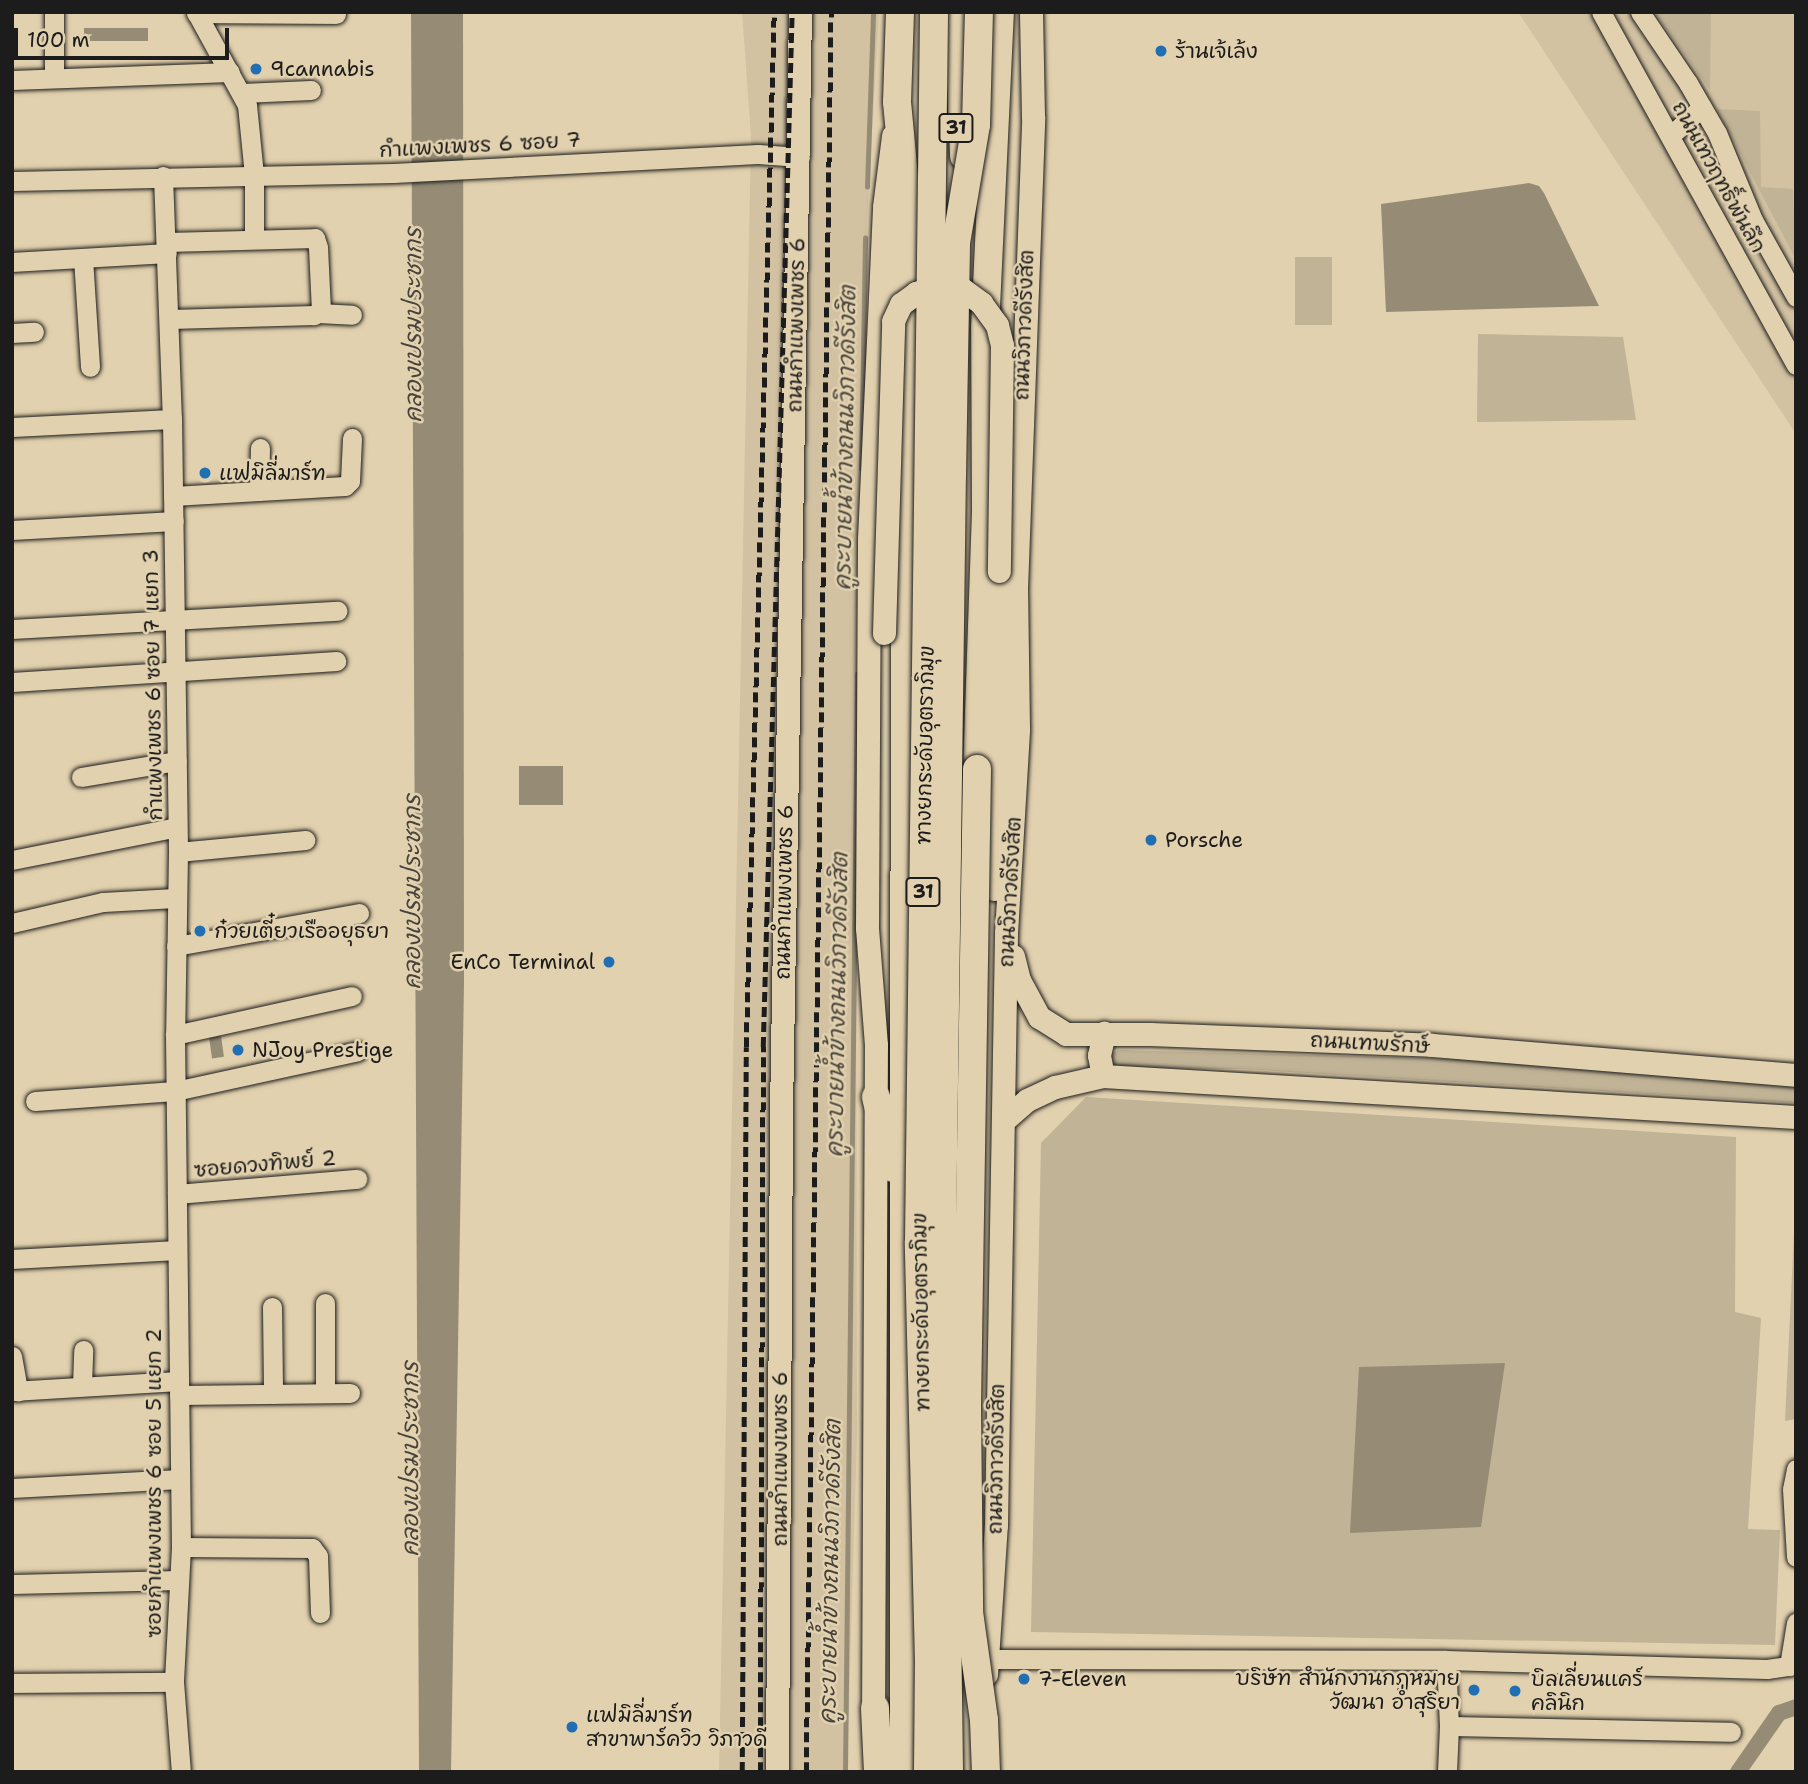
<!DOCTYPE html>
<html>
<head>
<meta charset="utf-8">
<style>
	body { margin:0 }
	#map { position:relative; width:1808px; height:1784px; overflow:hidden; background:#e2d1ae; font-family:"Shantell Sans","Playpen Sans Thai",sans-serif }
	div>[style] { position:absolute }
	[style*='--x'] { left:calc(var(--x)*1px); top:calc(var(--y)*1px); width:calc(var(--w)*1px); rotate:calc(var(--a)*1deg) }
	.built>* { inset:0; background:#d2c2a2 }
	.green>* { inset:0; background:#c1b396; transform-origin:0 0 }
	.water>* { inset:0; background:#968c76; transform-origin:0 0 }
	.stream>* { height:4.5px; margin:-2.25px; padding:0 2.25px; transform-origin:2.25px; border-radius:2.25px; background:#968c76 }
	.canal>* { height:16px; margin:-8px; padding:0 8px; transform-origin:8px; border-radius:8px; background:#968c76 }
	.roads { filter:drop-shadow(0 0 2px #1c1c1c) drop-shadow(0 0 2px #1c1c1c) }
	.minor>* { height:19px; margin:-9.5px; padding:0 9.5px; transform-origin:9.5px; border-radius:9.5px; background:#e2d1ae }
	.major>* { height:23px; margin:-11.5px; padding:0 11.5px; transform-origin:11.5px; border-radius:11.5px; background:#e2d1ae }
	.highway>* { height:28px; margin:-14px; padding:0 14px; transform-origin:14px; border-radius:14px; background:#e2d1ae }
	.rail>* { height:4.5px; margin-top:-2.25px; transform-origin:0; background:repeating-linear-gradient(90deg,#1c1c1c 0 10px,transparent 0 15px) }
	.bridges { filter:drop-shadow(0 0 2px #1c1c1c) drop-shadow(0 0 2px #1c1c1c) }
	.major-bridge>* { height:23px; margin:-11.5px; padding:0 11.5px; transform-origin:11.5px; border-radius:11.5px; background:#e2d1ae }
	.highway-bridge>* { height:28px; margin:-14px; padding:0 14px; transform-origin:14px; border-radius:14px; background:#e2d1ae }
	.dots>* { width:19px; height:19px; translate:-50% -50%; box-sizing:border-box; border:4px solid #e2d1ae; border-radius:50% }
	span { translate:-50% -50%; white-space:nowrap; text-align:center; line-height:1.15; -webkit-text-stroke:5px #e2d1ae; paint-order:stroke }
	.shield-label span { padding:2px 5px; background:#e2d1ae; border:2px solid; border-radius:5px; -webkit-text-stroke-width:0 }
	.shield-label { font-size:19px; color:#1c1c1c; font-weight:700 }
	.poi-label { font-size:21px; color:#1c1c1c }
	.left { translate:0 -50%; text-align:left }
	.right { translate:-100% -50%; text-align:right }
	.street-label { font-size:21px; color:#1c1c1c }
	.water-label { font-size:23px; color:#47433c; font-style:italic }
	.frame { position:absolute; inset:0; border:14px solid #1c1c1c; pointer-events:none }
	.scale { position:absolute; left:14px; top:28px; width:215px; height:32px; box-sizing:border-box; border:4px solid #1c1c1c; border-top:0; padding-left:9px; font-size:21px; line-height:24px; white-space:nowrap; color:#1c1c1c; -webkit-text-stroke:5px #e2d1ae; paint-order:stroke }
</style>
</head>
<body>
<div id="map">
	<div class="built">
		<div style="clip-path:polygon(742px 12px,879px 12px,867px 222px,856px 750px,857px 1434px,847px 1772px,719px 1772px,751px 137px)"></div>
		<div style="clip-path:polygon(1518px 12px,1796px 12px,1796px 434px)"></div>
	</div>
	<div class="green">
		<div style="clip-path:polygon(1654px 12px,1711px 12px,1710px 90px)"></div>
		<div style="clip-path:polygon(1717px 109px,1760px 111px,1761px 187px,1793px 189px,1796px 260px)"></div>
		<div style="left:1295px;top:257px;width:37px;height:68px"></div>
		<div style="clip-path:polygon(1478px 334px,1623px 337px,1636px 420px,1477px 422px)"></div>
		<div style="clip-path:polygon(1120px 1050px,1501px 1060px,1796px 1083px,1796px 1103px,1243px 1069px,1118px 1068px,1110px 1061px,1112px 1053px)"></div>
		<div style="clip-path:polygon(1086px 1097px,1736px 1137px,1735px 1312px,1761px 1318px,1748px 1529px,1780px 1530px,1775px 1645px,1031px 1632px,1041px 1143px)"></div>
		<div style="clip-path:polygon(1796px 1191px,1796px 1419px,1785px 1421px)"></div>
	</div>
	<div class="water">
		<div style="clip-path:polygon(411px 12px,463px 12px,464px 983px,451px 1772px,419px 1772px)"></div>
		<div style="left:148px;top:28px;width:13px;height:64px;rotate:90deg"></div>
		<div style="clip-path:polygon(1529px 183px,1539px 186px,1544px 193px,1599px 306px,1386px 312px,1381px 204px)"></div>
		<div style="left:519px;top:766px;width:44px;height:39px"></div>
		<div style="left:221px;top:1036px;width:21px;height:12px;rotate:82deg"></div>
		<div style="clip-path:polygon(1505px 1363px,1481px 1527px,1350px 1533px,1359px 1367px)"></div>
	</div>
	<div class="stream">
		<div style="--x:867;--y:187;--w:175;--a:-88"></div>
		<div style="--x:861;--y:469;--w:231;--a:-89"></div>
		<div style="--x:845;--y:1772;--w:1098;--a:-89.37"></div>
	</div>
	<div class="canal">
		<div style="--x:1738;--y:1772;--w:72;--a:-55.2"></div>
		<div style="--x:1779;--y:1713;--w:18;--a:-19"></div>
	</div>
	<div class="roads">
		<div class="minor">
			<div style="--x:54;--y:12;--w:66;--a:90"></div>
			<div style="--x:196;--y:12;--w:106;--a:61.3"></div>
			<div style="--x:247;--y:105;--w:70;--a:84.3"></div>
			<div style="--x:254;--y:175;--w:64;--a:90"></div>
			<div style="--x:1601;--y:12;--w:403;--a:61.1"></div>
			<div style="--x:1640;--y:12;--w:86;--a:55.9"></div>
			<div style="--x:1688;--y:83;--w:58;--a:59.9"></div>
			<div style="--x:1717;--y:133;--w:94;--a:67.5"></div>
			<div style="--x:1753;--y:220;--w:88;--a:60.8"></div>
			<div style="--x:196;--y:13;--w:140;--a:0.4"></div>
			<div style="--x:12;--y:80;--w:218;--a:-2.1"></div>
			<div style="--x:242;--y:93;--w:69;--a:-2.5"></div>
			<div style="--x:1670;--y:136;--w:43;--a:-42.2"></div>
			<div style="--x:163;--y:176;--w:243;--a:87.9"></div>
			<div style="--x:172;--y:419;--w:433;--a:89.2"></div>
			<div style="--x:178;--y:852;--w:183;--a:90.9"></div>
			<div style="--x:175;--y:1035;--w:512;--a:89.33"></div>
			<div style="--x:181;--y:1547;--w:135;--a:93"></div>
			<div style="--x:174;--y:1682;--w:90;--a:85.6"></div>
			<div style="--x:12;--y:181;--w:381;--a:-1.2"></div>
			<div style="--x:393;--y:173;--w:365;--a:-3"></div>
			<div style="--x:758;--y:154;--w:42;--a:4.1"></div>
			<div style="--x:167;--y:242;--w:148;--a:-1.5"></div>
			<div style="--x:315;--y:238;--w:9;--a:72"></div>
			<div style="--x:318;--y:247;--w:63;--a:87.3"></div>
			<div style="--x:321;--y:310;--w:9;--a:144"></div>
			<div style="--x:314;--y:315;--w:144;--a:178.4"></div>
			<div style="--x:83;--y:258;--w:109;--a:86.3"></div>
			<div style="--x:12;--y:262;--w:155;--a:-3.3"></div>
			<div style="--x:318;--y:313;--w:34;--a:3"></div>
			<div style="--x:12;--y:333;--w:22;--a:-3"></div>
			<div style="--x:12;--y:427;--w:160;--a:-2.9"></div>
			<div style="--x:259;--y:491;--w:43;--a:-88.7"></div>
			<div style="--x:173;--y:496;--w:172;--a:-3.3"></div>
			<div style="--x:345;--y:486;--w:7;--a:-45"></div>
			<div style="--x:350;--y:481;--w:43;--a:-87.3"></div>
			<div style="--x:12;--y:530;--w:162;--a:-3.2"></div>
			<div style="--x:12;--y:629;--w:326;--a:-3.2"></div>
			<div style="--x:12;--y:682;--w:325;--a:-3.7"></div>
			<div style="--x:81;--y:777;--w:97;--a:-9.5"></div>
			<div style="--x:178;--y:852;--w:128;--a:-5.4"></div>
			<div style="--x:12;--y:860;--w:168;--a:-11.3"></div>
			<div style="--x:12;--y:923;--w:93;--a:-13"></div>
			<div style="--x:103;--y:902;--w:72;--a:-3.2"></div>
			<div style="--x:176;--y:946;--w:186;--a:-10.2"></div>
			<div style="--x:175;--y:1035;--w:181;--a:-12.4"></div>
			<div style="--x:35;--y:1101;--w:140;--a:-4.1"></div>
			<div style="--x:175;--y:1091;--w:187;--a:-12.3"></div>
			<div style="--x:177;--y:1194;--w:181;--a:-4.8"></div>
			<div style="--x:12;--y:1259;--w:165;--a:-3.1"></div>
			<div style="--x:272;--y:1307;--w:87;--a:89.3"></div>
			<div style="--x:12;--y:1356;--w:36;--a:80"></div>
			<div style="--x:82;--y:1386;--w:36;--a:-88"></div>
			<div style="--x:12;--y:1391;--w:167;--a:-3.4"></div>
			<div style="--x:325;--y:1393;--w:90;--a:-90"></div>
			<div style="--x:179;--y:1395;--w:171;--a:-0.7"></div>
			<div style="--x:1796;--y:1469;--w:20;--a:101"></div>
			<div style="--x:1792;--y:1489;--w:68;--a:86.6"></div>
			<div style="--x:12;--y:1488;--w:168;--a:-3.1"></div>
			<div style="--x:181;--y:1547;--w:131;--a:0.4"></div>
			<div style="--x:312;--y:1548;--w:10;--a:53"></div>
			<div style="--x:318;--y:1556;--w:57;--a:88"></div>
			<div style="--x:12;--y:1584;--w:167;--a:-1.4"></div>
			<div style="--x:987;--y:1659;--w:459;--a:0.1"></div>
			<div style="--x:1446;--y:1660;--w:321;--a:1.6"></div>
			<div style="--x:1767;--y:1669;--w:22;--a:-8"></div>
			<div style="--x:1789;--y:1666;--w:9;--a:-36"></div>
			<div style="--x:1446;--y:1660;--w:66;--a:87.4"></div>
			<div style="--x:1449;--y:1726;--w:46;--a:92.5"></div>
			<div style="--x:1789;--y:1666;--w:44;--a:-80.8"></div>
			<div style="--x:12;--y:1683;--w:162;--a:-0.4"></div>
			<div style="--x:1449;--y:1726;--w:282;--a:1.2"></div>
		</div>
		<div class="major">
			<div style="--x:994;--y:889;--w:318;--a:-89.1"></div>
			<div style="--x:1013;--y:956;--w:25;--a:76"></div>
			<div style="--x:1019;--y:980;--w:42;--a:61.6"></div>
			<div style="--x:1039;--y:1017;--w:32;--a:32"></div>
			<div style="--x:1066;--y:1034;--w:84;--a:0"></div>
			<div style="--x:1150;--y:1034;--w:282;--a:2.2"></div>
			<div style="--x:1432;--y:1045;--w:365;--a:4.7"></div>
			<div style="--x:1103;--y:1076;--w:21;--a:-101"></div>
			<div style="--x:1099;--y:1055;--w:23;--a:-77"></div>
			<div style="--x:1004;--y:1120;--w:30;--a:-41"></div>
			<div style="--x:1027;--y:1100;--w:31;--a:-25"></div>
			<div style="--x:1055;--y:1087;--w:49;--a:-12.9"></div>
			<div style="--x:1103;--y:1076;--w:694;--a:3.39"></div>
			<div style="--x:986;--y:1674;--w:149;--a:-86.2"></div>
			<div style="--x:996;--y:1525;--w:592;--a:-89.03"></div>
			<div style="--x:1006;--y:933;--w:205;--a:-86.6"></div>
			<div style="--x:1018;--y:728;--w:139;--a:-90.8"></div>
			<div style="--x:1016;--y:589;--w:472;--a:-87.9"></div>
			<div style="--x:1033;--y:117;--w:105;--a:-91.1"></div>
			<div style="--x:873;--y:1725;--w:680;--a:-89.75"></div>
			<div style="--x:876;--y:1045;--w:117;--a:-94.4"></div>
			<div style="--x:867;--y:928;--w:389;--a:-89.7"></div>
			<div style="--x:869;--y:539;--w:332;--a:-87.4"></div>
			<div style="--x:884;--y:207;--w:72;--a:-82.8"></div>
			<div style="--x:777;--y:1772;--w:661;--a:-89.65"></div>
			<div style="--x:781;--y:1111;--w:1099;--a:-89.01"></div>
		</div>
		<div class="highway">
			<div style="--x:900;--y:12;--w:90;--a:91.9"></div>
			<div style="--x:897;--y:102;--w:85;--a:84.6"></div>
			<div style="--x:905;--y:187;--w:1585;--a:90.04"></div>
			<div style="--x:958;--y:12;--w:144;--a:87.6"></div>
			<div style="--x:977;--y:769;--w:260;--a:-88"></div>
			<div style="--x:986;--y:509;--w:181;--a:-90.3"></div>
			<div style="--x:985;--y:328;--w:316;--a:-87.3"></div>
			<div style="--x:876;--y:1097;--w:73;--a:76.5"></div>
			<div style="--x:875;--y:1708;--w:64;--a:87.3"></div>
		</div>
	</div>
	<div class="rail">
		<div style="--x:742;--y:1772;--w:725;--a:-89.68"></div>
		<div style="--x:746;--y:1047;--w:1035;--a:-88.45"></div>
		<div style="--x:760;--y:1772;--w:725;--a:-89.76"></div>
		<div style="--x:763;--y:1047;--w:1035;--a:-88.4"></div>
		<div style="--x:806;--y:1772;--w:1760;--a:-89.19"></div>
	</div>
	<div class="bridges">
		<div class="major-bridge">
			<div style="--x:884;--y:633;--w:312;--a:-88.3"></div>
			<div style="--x:893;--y:321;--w:19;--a:-65"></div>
			<div style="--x:901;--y:304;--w:19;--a:-36"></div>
			<div style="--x:916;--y:293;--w:24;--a:-17"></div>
			<div style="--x:939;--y:286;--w:23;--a:7"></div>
			<div style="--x:962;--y:289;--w:24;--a:36"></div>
			<div style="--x:981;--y:303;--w:27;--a:54"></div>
			<div style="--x:997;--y:325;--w:21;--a:76"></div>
			<div style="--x:1002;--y:345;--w:226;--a:90.8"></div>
		</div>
		<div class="highway-bridge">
			<div style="--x:977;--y:769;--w:639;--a:90.9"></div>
			<div style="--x:967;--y:1408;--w:204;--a:89.4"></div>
			<div style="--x:969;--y:1612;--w:109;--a:82.1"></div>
			<div style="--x:984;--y:1720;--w:52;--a:87.8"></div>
			<div style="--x:928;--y:1772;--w:110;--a:-89.5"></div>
			<div style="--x:929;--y:1662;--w:420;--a:-91.4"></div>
			<div style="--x:919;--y:1242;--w:1230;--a:-89.3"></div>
			<div style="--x:949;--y:1772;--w:538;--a:-90.75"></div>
			<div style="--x:942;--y:1234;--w:759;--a:-89.25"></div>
			<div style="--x:952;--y:475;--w:232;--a:-89"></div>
			<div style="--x:956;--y:243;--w:120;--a:-80.4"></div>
			<div style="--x:976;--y:125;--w:113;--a:-88.5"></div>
		</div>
	</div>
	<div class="dots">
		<div style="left:1161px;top:51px;background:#1f6fb2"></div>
		<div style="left:256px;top:69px;background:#1f6fb2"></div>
		<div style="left:205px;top:473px;background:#1f6fb2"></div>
		<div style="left:1151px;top:840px;background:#1f6fb2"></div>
		<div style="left:200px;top:931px;background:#1f6fb2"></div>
		<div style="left:609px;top:962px;background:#1f6fb2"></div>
		<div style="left:238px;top:1050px;background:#1f6fb2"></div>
		<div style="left:1024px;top:1679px;background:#1f6fb2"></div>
		<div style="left:1474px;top:1690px;background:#1f6fb2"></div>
		<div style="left:1515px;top:1691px;background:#1f6fb2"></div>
		<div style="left:572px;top:1727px;background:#1f6fb2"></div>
	</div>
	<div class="shield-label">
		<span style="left:956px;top:128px">31</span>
		<span style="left:923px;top:892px">31</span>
	</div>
	<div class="poi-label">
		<span class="left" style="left:1175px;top:51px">ร้านเจ้เล้ง</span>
		<span class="left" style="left:270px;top:69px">9cannabis</span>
		<span class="left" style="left:219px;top:473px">แฟมิลี่มาร์ท</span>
		<span class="left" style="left:1165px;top:840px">Porsche</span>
		<span class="left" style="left:214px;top:931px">ก๋วยเตี๋ยวเรืออยุธยา</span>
		<span class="right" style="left:595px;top:962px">EnCo Terminal</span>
		<span class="left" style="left:252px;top:1050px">NJoy Prestige</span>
		<span class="right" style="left:1460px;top:1690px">บริษัท สำนักงานกฎหมาย<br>วัฒนา อ่ำสุริยา</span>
		<span class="left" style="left:1038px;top:1679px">7-Eleven</span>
		<span class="left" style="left:1531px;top:1691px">บิลเลี่ยนแคร์<br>คลินิก</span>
		<span class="left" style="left:586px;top:1727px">แฟมิลี่มาร์ท<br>สาขาพาร์ควิว วิภาวดี</span>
	</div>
	<div class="street-label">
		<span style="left:480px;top:145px;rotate:-3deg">กำแพงเพชร 6 ซอย 7</span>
		<span style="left:1719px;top:177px;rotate:61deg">ถนนเทวฤทธิ์พันลึก</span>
		<span style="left:796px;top:325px;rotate:-89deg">ถนนกำแพงเพชร 6</span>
		<span style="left:1024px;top:325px;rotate:-88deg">ถนนวิภาวดีรังสิต</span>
		<span style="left:153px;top:685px;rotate:-91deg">กำแพงเพชร 6 ซอย 7 แยก 3</span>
		<span style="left:925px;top:745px;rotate:-89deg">ทางยกระดับอุตราภิมุข</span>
		<span style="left:784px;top:892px;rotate:-89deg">ถนนกำแพงเพชร 6</span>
		<span style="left:1010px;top:892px;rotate:-87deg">ถนนวิภาวดีรังสิต</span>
		<span style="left:1370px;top:1043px;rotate:3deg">ถนนเทพรักษ์</span>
		<span style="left:265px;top:1164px;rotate:-5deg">ซอยดวงทิพย์ 2</span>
		<span style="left:921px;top:1312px;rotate:-91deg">ทางยกระดับอุตราภิมุข</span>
		<span style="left:780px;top:1459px;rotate:-90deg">ถนนกำแพงเพชร 6</span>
		<span style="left:996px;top:1459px;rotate:-89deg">ถนนวิภาวดีรังสิต</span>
		<span style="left:154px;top:1483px;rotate:-90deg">ซอยกำแพงเพชร 6 ซอย 5 แยก 2</span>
	</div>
	<div class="water-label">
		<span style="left:413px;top:325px;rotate:-90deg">คลองเปรมประชากร</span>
		<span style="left:845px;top:438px;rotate:-89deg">คูระบายน้ำข้างถนนวิภาวดีรังสิต</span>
		<span style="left:412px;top:892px;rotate:-90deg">คลองเปรมประชากร</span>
		<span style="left:837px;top:1005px;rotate:-89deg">คูระบายน้ำข้างถนนวิภาวดีรังสิต</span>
		<span style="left:410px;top:1459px;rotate:-90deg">คลองเปรมประชากร</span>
		<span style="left:830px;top:1572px;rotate:-89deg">คูระบายน้ำข้างถนนวิภาวดีรังสิต</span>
	</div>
	<div class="frame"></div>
	<div class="scale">100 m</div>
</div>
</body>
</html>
